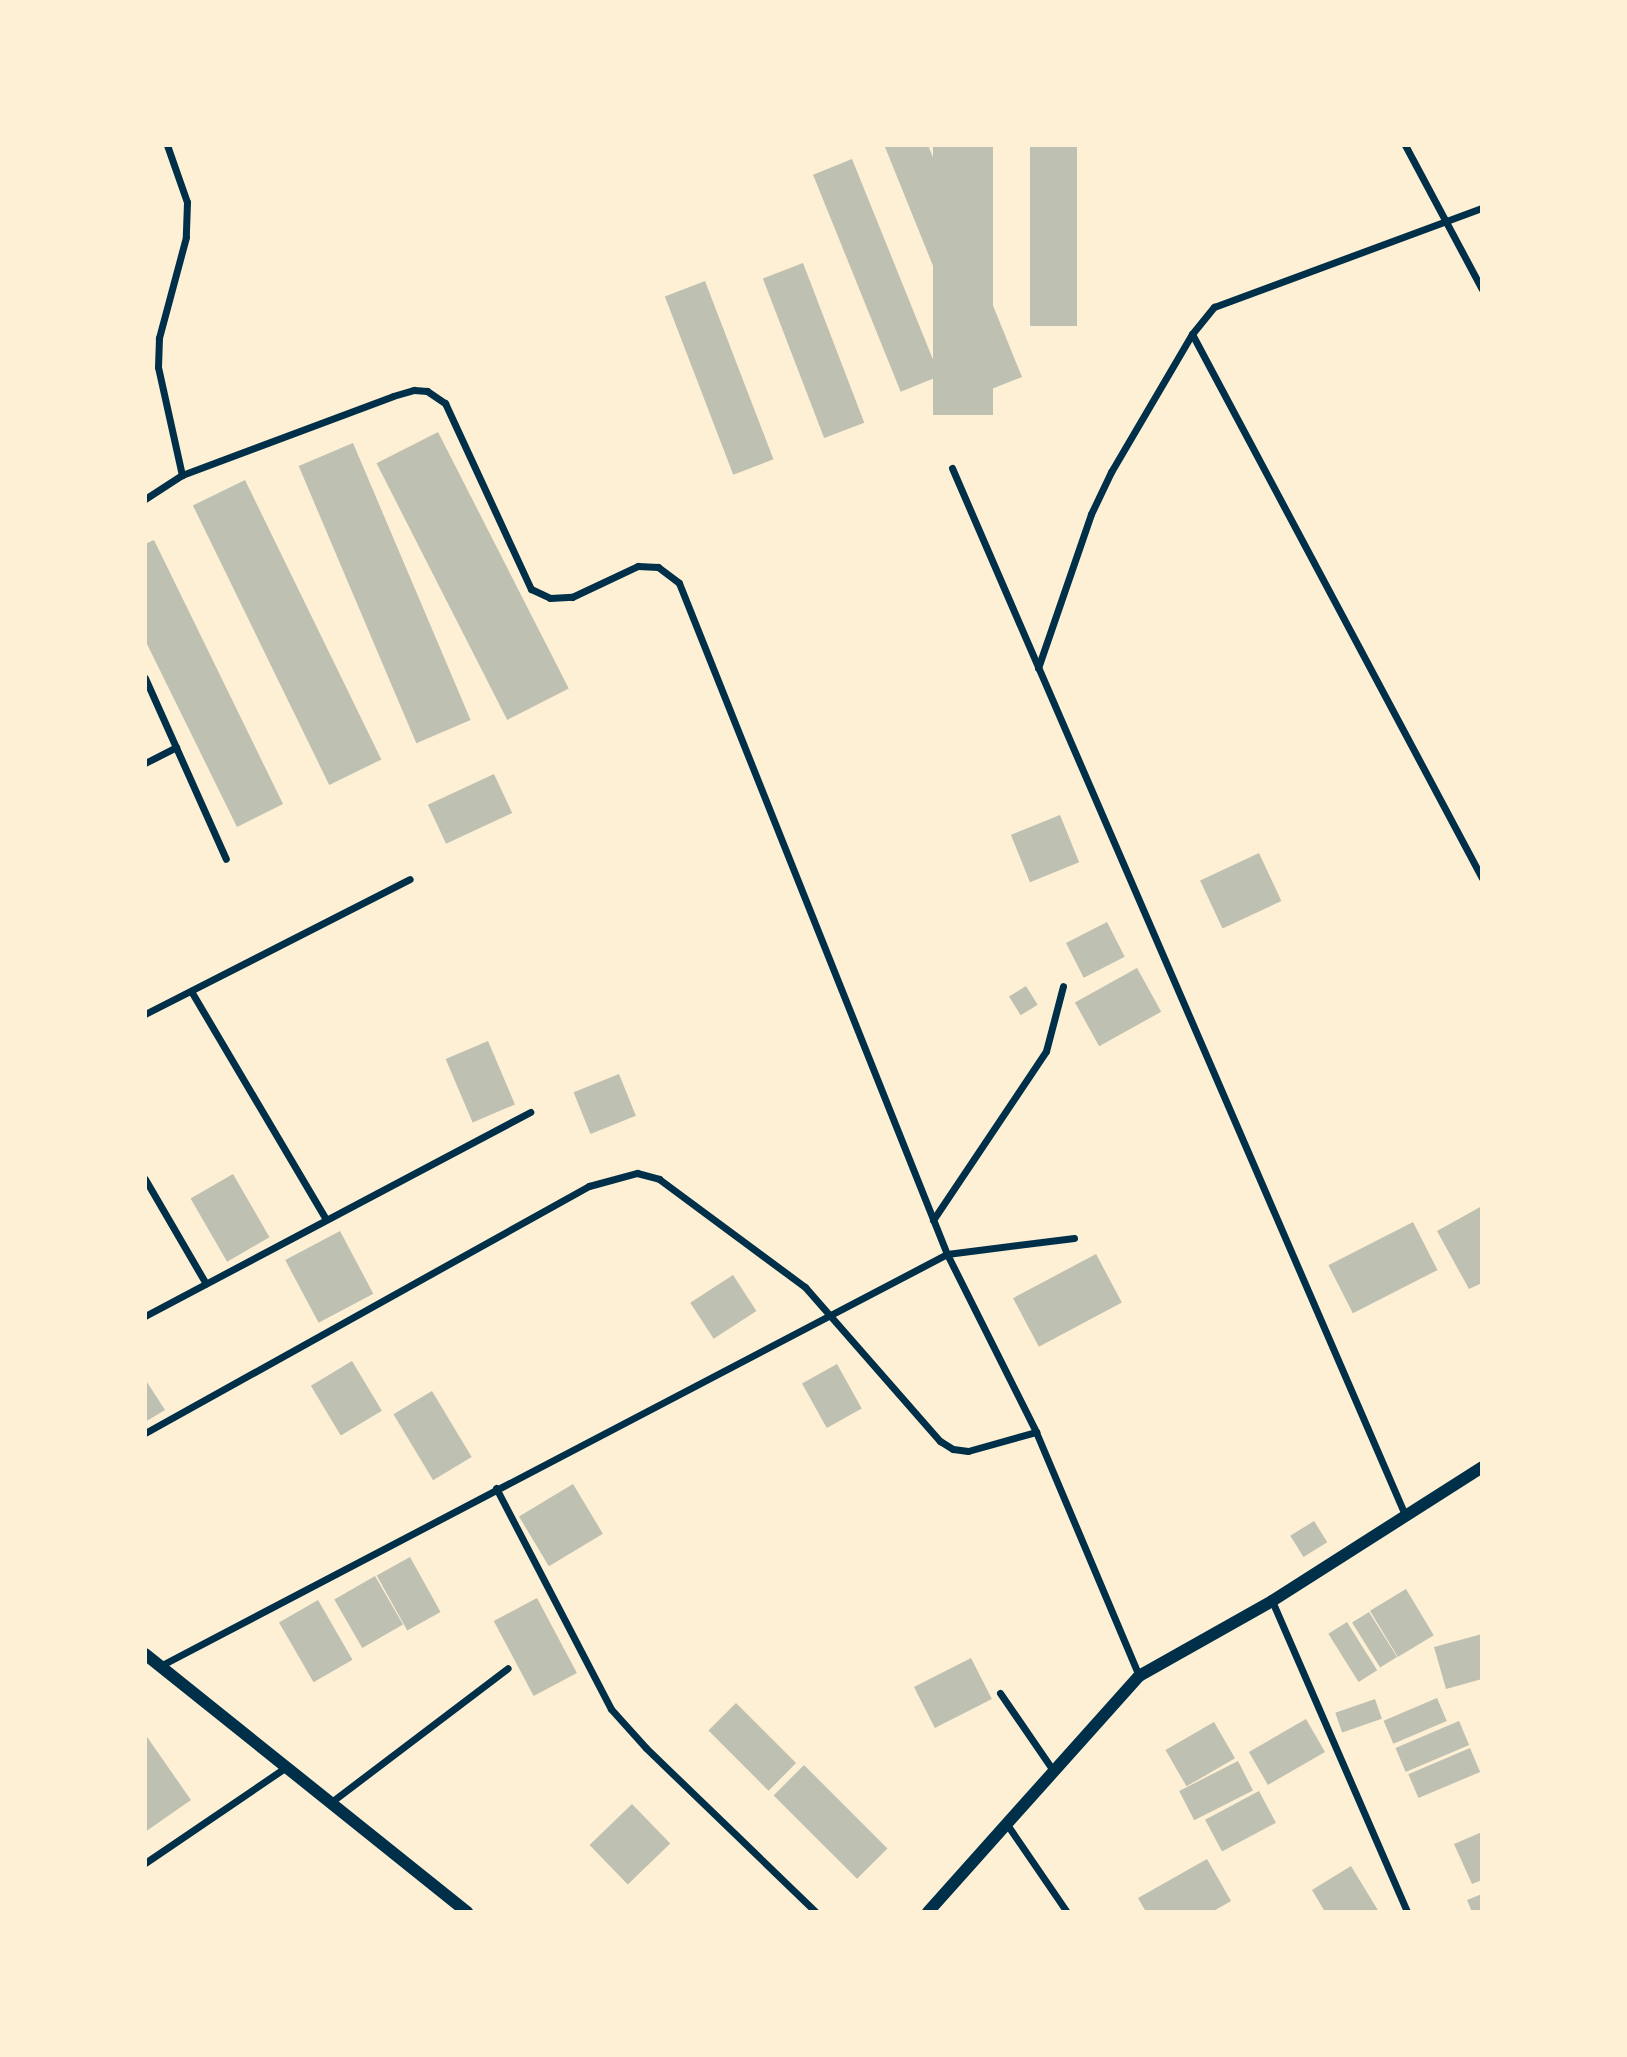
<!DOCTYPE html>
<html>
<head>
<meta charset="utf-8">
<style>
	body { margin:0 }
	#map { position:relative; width:1627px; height:2057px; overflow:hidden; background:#fdf0d5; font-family:"Space Grotesk",sans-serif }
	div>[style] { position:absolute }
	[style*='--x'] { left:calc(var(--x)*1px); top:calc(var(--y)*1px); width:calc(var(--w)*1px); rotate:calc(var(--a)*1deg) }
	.building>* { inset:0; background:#bec0b2; transform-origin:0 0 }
	.minor>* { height:7px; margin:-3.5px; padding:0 3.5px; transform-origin:3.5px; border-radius:3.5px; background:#003049 }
	.tertiary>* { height:12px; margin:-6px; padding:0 6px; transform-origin:6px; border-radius:6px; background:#003049 }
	span { translate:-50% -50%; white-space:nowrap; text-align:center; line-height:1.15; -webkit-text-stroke:5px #fdf0d5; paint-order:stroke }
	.frame { position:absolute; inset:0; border:147px solid #fdf0d5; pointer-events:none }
</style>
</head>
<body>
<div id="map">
	<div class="building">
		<div style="clip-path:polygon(889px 145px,928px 145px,1022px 377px,984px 392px,885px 147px)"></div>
		<div style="left:933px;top:145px;width:60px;height:270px"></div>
		<div style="left:1030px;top:145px;width:47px;height:181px"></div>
		<div style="left:852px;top:159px;width:234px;height:42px;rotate:68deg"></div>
		<div style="left:803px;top:263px;width:171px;height:43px;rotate:69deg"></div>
		<div style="left:705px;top:281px;width:191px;height:43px;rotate:69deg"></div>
		<div style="left:438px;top:432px;width:288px;height:69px;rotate:63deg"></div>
		<div style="left:353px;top:443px;width:301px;height:59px;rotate:67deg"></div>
		<div style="left:245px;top:480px;width:311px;height:58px;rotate:64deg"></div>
		<div style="clip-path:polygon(154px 540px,283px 804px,237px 827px,145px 640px,145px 544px)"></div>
		<div style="left:494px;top:774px;width:43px;height:73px;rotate:65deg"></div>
		<div style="left:1060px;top:815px;width:51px;height:53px;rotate:68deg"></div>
		<div style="left:1259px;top:853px;width:53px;height:65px;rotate:65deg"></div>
		<div style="left:1107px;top:922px;width:39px;height:46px;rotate:63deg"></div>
		<div style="left:1137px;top:968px;width:50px;height:71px;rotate:61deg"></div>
		<div style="left:1026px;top:986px;width:22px;height:20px;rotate:58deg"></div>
		<div style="left:488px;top:1041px;width:69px;height:46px;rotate:67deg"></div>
		<div style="left:619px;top:1074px;width:45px;height:49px;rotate:68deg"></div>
		<div style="left:233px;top:1174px;width:73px;height:49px;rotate:60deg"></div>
		<div style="clip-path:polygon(1482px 1206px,1482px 1283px,1469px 1289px,1437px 1231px)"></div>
		<div style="left:1413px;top:1222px;width:54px;height:95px;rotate:63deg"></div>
		<div style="left:340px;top:1231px;width:71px;height:62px;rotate:62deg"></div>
		<div style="left:1096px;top:1254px;width:55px;height:94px;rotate:62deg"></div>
		<div style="left:733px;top:1275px;width:43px;height:51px;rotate:57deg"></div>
		<div style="left:352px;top:1361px;width:58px;height:48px;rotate:59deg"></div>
		<div style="left:837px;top:1364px;width:51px;height:40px;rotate:61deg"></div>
		<div style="clip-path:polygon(145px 1379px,165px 1410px,145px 1422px)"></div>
		<div style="left:432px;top:1391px;width:77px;height:45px;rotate:59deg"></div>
		<div style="left:573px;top:1484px;width:58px;height:63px;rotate:59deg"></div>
		<div style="left:1314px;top:1521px;width:25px;height:28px;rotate:58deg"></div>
		<div style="left:410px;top:1557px;width:63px;height:38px;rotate:61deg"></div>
		<div style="left:375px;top:1576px;width:56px;height:47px;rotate:60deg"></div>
		<div style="left:1406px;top:1589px;width:54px;height:42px;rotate:59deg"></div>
		<div style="left:537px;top:1598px;width:85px;height:49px;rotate:62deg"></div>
		<div style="left:318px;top:1600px;width:69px;height:45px;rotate:60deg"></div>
		<div style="left:1369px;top:1612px;width:53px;height:20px;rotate:58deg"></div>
		<div style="left:1347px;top:1622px;width:57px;height:22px;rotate:58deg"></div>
		<div style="clip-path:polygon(1482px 1634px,1482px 1679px,1446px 1689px,1434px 1647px)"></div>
		<div style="left:971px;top:1658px;width:46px;height:64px;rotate:63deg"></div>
		<div style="left:1437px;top:1698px;width:25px;height:58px;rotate:67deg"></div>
		<div style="left:1375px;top:1699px;width:21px;height:42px;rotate:71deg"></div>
		<div style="left:736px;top:1703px;width:85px;height:39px;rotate:45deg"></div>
		<div style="left:1306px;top:1719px;width:38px;height:66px;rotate:60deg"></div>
		<div style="left:1459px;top:1721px;width:26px;height:69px;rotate:67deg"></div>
		<div style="left:1214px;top:1722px;width:42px;height:56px;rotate:60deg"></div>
		<div style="clip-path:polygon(145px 1734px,191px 1800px,145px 1832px)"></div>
		<div style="left:1470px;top:1748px;width:26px;height:67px;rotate:67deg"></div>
		<div style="left:1238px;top:1761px;width:33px;height:66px;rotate:63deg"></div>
		<div style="left:804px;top:1765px;width:118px;height:43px;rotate:45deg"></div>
		<div style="left:1259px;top:1791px;width:36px;height:61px;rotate:62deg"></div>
		<div style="left:632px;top:1804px;width:55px;height:59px;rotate:46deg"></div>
		<div style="clip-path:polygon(1482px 1832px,1482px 1880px,1472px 1884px,1454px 1844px)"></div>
		<div style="clip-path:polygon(1207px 1859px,1231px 1901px,1212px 1912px,1146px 1912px,1138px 1898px)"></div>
		<div style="clip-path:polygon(1351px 1866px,1379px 1912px,1325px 1912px,1312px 1890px)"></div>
		<div style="clip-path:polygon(1482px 1894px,1482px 1912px,1472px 1912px,1467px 1900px)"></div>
	</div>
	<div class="minor">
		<div style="--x:167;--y:145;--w:60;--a:70.7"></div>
		<div style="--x:187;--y:202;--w:35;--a:92"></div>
		<div style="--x:186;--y:237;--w:105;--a:105"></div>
		<div style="--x:159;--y:338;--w:29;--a:92"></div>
		<div style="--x:158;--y:367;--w:111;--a:77.5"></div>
		<div style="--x:1405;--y:145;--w:163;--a:61.9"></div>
		<div style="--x:1192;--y:334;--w:616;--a:61.94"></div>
		<div style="--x:952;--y:468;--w:1141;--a:66.6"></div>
		<div style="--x:145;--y:499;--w:44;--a:-33"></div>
		<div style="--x:182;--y:475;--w:225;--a:-20.5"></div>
		<div style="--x:393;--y:396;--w:22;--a:-16"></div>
		<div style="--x:414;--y:390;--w:13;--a:4"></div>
		<div style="--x:427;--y:391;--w:22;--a:34"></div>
		<div style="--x:445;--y:403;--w:205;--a:65.2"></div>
		<div style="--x:531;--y:589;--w:21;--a:25"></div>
		<div style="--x:550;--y:598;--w:22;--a:-3"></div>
		<div style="--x:572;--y:597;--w:73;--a:-25.2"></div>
		<div style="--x:638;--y:566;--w:20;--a:3"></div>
		<div style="--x:658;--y:567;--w:26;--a:37"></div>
		<div style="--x:679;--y:583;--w:723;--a:68.23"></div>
		<div style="--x:947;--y:1254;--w:199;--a:63.4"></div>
		<div style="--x:1036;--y:1432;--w:265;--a:67.1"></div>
		<div style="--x:1038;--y:668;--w:163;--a:-71"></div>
		<div style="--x:1091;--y:514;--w:47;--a:-64.5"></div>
		<div style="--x:1111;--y:472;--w:160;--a:-59.6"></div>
		<div style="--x:1192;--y:334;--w:35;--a:-51"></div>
		<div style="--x:1214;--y:307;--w:286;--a:-20.3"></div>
		<div style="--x:145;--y:678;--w:198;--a:65.9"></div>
		<div style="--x:145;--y:763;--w:35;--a:-27"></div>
		<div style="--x:191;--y:991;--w:265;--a:59.4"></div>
		<div style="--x:145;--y:1014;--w:297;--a:-27"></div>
		<div style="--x:145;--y:1179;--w:121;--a:59.8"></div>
		<div style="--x:933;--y:1220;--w:203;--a:-56.2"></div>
		<div style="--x:1046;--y:1051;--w:67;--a:-75.3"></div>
		<div style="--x:145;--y:1316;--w:436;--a:-27.9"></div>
		<div style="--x:145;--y:1433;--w:508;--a:-29.09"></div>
		<div style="--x:589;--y:1186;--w:50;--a:-15.2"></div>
		<div style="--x:637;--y:1173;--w:23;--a:15"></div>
		<div style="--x:659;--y:1179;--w:182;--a:36.5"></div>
		<div style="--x:805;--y:1287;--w:205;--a:48.8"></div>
		<div style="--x:940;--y:1441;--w:15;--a:32"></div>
		<div style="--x:953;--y:1449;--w:15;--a:8"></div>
		<div style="--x:968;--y:1451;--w:71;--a:-15.6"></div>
		<div style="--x:496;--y:1488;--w:249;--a:62.5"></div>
		<div style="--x:611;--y:1709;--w:52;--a:48.1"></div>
		<div style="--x:646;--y:1748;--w:236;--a:44"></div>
		<div style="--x:1272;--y:1601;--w:339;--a:66.5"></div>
		<div style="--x:160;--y:1666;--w:888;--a:-27.63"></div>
		<div style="--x:947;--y:1254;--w:128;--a:-7.2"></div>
		<div style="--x:1000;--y:1693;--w:93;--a:55.5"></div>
		<div style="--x:330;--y:1803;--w:223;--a:-37.2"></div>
		<div style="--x:1006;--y:1823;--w:108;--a:55.6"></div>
		<div style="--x:145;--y:1863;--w:169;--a:-34.2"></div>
	</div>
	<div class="tertiary">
		<div style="--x:145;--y:1654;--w:413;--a:38.7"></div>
		<div style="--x:928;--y:1912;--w:317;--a:-48.2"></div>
		<div style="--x:1139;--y:1676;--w:153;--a:-29.4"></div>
		<div style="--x:1272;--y:1601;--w:249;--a:-32.5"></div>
	</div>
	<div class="frame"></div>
</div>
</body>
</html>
